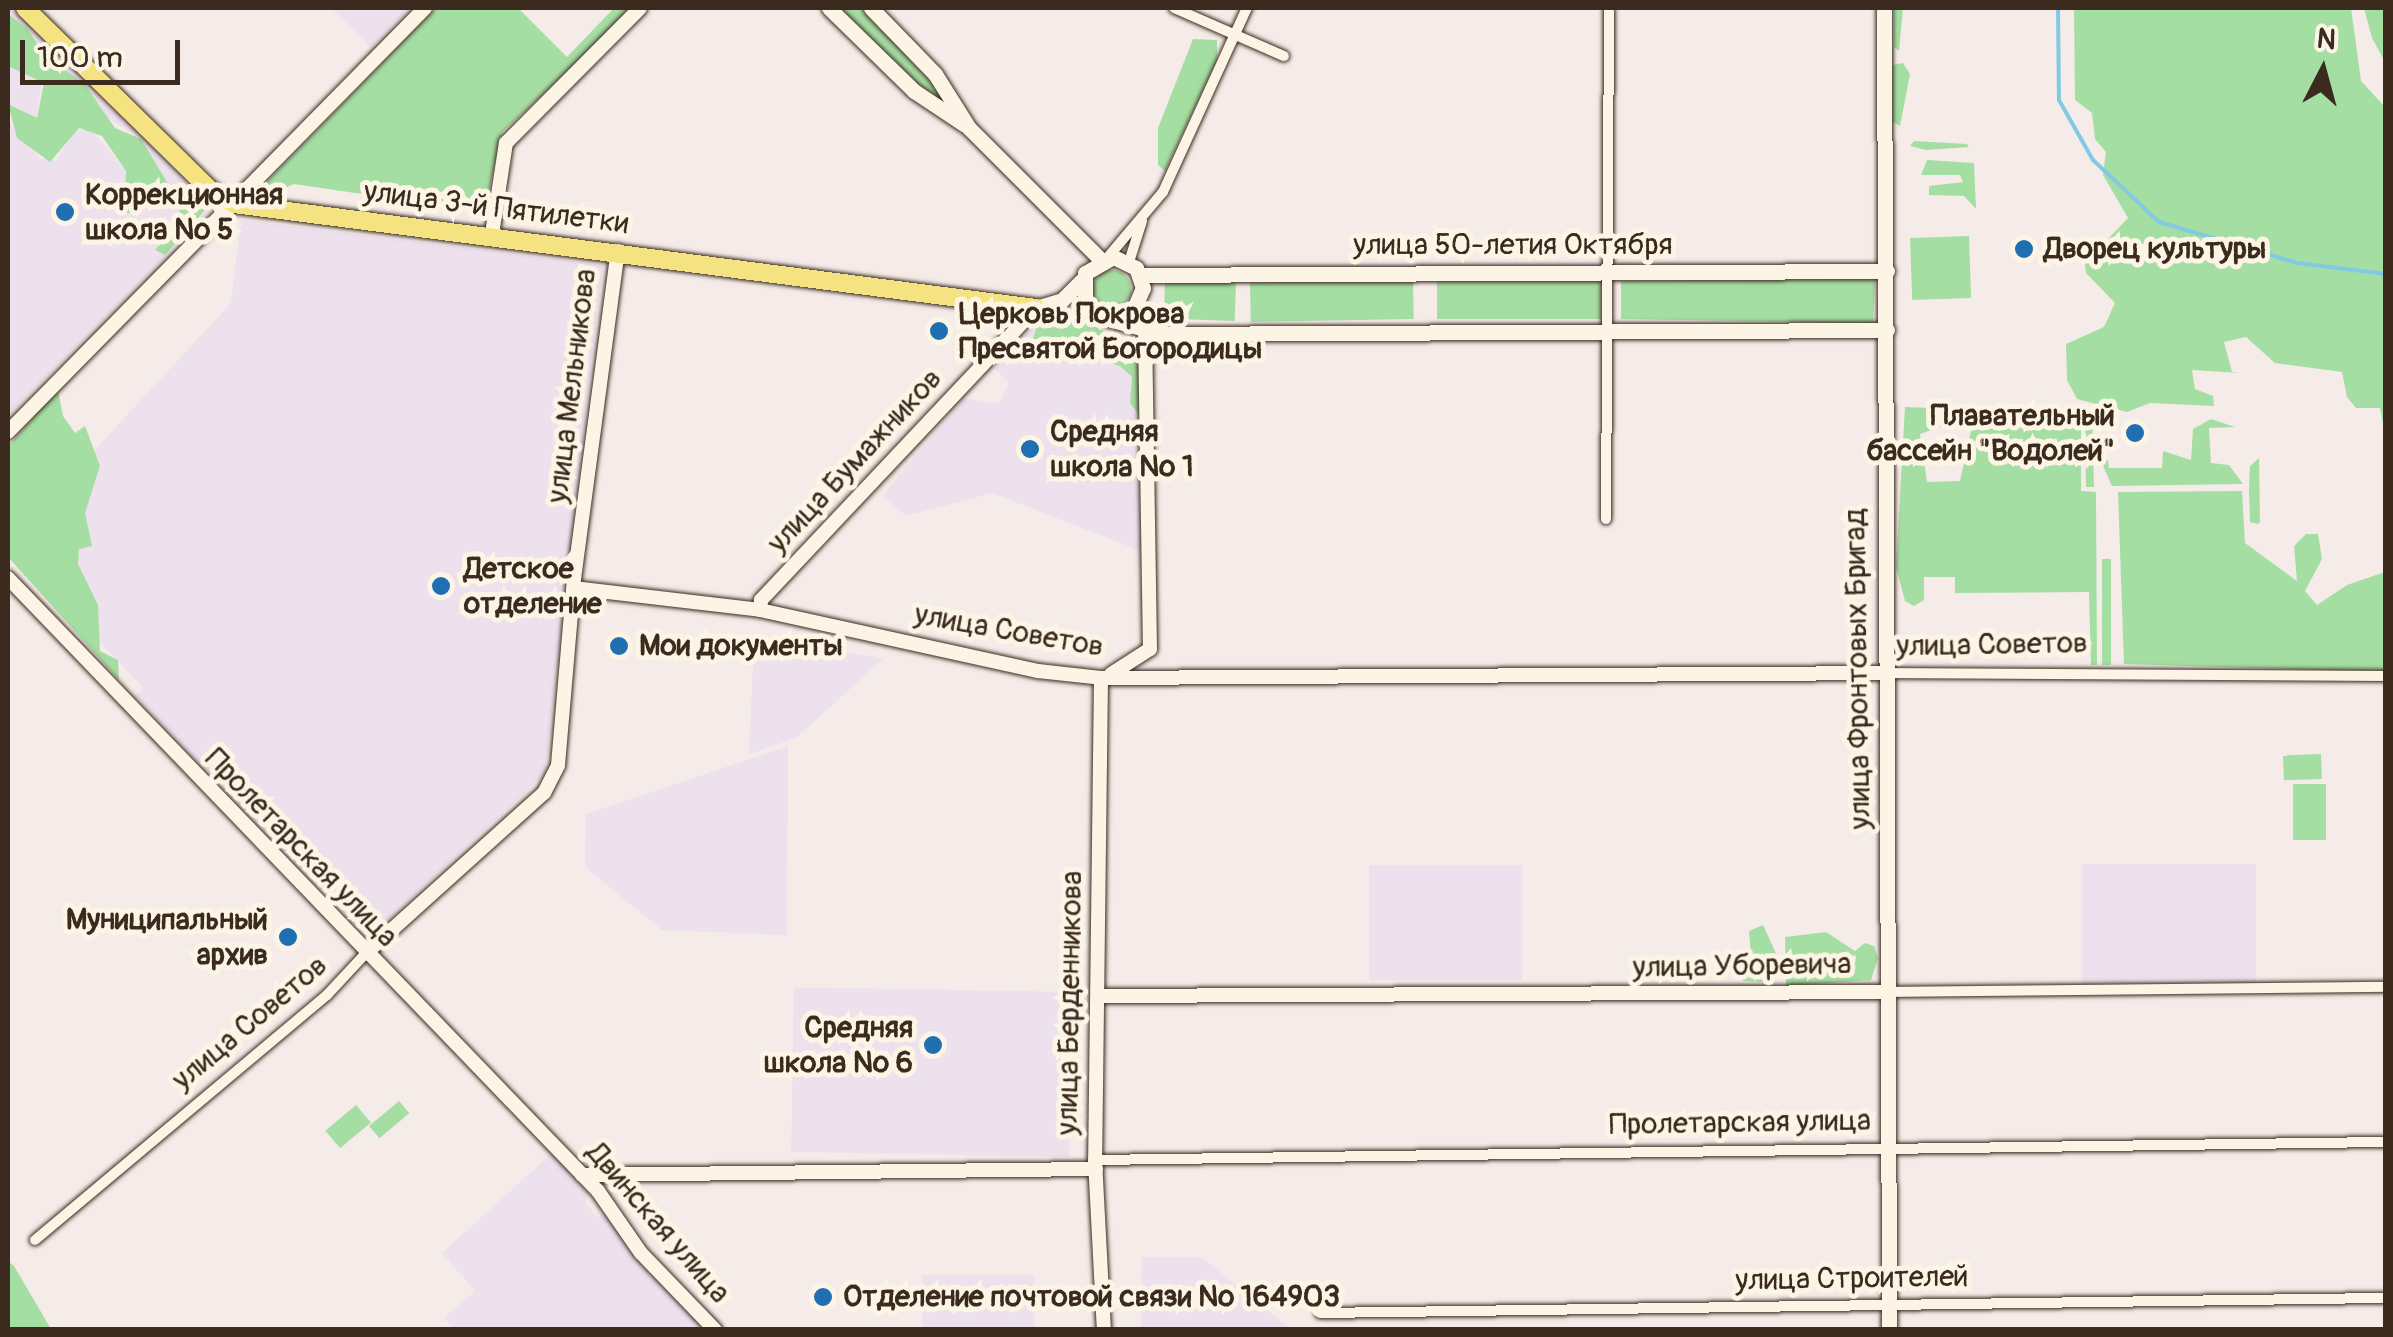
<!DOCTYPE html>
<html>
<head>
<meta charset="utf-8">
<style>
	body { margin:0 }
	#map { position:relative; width:2393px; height:1337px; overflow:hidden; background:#f5ece9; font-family:Pangolin,sans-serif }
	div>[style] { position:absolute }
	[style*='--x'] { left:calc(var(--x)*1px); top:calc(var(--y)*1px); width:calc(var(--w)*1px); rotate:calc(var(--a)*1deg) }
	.built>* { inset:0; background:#ede1ed; transform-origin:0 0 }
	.green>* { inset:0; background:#a5dea3; transform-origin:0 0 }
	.round { border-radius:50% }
	.stream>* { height:4px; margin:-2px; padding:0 2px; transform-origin:2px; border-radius:2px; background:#82cae3 }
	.roads { filter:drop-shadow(0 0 2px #3b2a1e) drop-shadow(0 0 2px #3b2a1e) }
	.minor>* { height:10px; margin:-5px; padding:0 5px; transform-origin:5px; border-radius:5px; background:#fcf5e5 }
	.tertiary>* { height:14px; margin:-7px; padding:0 7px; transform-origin:7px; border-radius:7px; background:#fcf5e5 }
	.secondary>* { height:15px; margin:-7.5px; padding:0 7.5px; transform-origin:7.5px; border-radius:7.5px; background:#fcf5e5 }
	.primary>* { height:18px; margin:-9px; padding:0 9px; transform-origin:9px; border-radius:9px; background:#f5e382 }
	.dots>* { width:28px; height:28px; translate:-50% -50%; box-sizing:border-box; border:5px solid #fcf5e5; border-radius:50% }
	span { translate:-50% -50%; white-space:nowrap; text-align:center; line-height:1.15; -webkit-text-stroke:10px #fcf5e5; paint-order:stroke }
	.poi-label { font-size:30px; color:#3b2a1e; font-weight:700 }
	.left { translate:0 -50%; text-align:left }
	.right { translate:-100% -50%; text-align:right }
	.street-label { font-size:30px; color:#3b2a1e }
	.frame { position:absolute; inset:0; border:10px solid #3b2a1e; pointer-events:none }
	.north { position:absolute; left:2273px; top:20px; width:100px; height:100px; -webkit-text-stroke:8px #fcf5e5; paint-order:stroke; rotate:6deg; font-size:28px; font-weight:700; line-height:40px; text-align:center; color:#3b2a1e }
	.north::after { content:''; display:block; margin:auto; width:35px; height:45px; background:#3b2a1e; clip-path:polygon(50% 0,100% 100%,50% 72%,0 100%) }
	.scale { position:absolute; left:20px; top:40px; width:160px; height:45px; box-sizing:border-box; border:5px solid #3b2a1e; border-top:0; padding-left:12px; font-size:30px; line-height:35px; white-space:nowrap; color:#3b2a1e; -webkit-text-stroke:8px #fcf5e5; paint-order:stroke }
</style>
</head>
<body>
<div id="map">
	<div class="built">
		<div style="clip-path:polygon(10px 8px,213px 207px,8px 416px,8px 122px,41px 159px,56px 160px,75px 131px,90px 128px,126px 171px,121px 208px,133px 213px,144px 190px,165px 191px,181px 211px,170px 233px,205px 210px,170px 187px,139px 137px,101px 114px,83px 82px,46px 58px,28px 29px,8px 14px)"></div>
		<div style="clip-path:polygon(331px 8px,410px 8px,371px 47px)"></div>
		<div style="clip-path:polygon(8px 66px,42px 78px,37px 118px,8px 104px)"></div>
		<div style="clip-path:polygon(241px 220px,603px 265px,545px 774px,368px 938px,319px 885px,312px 888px,136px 696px,143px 688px,8px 543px,231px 303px)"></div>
		<div style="clip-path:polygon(1050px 310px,1139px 353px,1141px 551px,992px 493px,906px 516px,882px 496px,964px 398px,999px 404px,1009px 383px,994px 368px)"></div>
		<div style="clip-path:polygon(754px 641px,763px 642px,884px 658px,796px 738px,749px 754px)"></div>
		<div style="clip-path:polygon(788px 746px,787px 935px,662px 930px,585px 867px,586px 814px)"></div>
		<div style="left:2082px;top:864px;width:174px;height:123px"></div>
		<div style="left:1522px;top:865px;width:115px;height:153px;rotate:90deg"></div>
		<div style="left:1072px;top:992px;width:165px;height:278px;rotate:91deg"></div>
		<div style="clip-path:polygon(552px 1153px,591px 1191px,585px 1201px,597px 1218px,607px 1212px,708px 1329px,454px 1329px,444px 1318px,475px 1291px,442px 1253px)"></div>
		<div style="clip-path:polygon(1142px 1257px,1201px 1257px,1291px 1329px,1141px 1329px)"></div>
		<div style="left:922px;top:1275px;width:112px;height:54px"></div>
	</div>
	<div class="green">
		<div style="clip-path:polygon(436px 8px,518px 8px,567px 57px,614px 8px,637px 8px,502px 132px,484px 212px,294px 184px,274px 193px,259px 190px)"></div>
		<div style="clip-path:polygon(837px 8px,862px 8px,942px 94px,937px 99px,906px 76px)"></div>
		<div style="clip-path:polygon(1894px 8px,1903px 8px,1899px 51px,1894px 47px)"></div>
		<div style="clip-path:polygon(2074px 8px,2351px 8px,2361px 81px,2385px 107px,2385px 433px,2380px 408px,2356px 408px,2347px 397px,2342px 372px,2275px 363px,2246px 337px,2224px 342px,2232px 372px,2240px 373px,2192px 370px,2195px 389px,2213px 396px,2214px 406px,2150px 403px,2127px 412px,2077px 399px,2067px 380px,2066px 344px,2104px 327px,2115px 303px,2086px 273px,2085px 263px,2128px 218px,2103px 175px,2106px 152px,2095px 139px,2092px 113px,2075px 100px)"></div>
		<div style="clip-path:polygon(2364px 8px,2385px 8px,2385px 62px,2372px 38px)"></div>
		<div style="clip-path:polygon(8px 14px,28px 29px,46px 58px,83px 82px,115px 128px,141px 139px,170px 187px,205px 210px,165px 255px,155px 250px,178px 224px,180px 207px,165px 191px,149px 188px,133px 213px,123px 213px,126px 171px,102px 136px,79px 128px,50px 162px,17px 138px,8px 104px,37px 118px,44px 83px,8px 66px)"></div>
		<div style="clip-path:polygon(1193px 39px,1217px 40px,1217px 60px,1165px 171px,1158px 165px,1158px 128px)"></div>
		<div style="clip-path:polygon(1903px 63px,1910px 74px,1900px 126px,1891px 121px,1889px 73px,1892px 65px)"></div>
		<div style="clip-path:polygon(1914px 141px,1967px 144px,1969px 147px,1926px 150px,1910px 146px)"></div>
		<div style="clip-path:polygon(1927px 160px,1974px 163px,1976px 209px,1964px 196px,1929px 195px,1929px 186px,1963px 182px,1960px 175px,1921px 175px)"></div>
		<div style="left:1969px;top:236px;width:62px;height:59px;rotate:88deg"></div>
		<div class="round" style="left:1093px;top:270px;width:38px;height:38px"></div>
		<div style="clip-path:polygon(1875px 279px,1873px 323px,1621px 319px,1621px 281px)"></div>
		<div style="left:1413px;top:280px;width:39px;height:163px;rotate:89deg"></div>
		<div style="left:1601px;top:281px;width:38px;height:164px;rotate:90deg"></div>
		<div style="left:1236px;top:283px;width:38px;height:71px;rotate:92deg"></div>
		<div style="clip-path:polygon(1048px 317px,1087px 323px,1141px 349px,1140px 416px,1130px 403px,1132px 377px,1120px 366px,1056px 346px,1031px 346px,1038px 322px)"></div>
		<div style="clip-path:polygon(58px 390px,63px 416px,75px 433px,85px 426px,100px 466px,85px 513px,92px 546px,79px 549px,78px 564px,98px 605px,100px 651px,118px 660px,119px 680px,8px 557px,8px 446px)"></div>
		<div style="clip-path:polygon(evenodd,1905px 407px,2081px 413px,2081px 491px,2096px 492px,2097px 665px,2091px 665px,2089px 592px,1955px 593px,1955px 577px,1924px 577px,1924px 600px,1914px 606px,1905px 601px,1896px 567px,1905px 407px,1954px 422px,1966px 422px,1971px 431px,1960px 481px,1927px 482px,1920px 434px,1954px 422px)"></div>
		<div style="clip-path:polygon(2085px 413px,2092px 415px,2094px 487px,2086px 487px)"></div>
		<div style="clip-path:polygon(2211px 419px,2235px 427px,2209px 428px,2211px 463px,2229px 465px,2243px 484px,2112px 486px,2101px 461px,2108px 460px,2109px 468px,2162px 468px,2163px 451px,2191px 460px,2193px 429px)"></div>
		<div style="clip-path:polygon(2259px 458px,2260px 522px,2258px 524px,2250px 522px,2249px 489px,2250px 466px)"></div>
		<div style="clip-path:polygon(2242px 491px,2245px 543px,2297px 581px,2294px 546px,2306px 534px,2318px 534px,2322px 559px,2305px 591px,2317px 605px,2347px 585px,2385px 572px,2385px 672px,2124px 664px,2118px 492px)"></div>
		<div style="left:2102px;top:559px;width:9px;height:106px"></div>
		<div style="left:2321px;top:754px;width:25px;height:38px;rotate:88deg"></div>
		<div style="left:2293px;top:784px;width:33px;height:56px"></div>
		<div style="clip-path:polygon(1763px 925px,1779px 960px,1776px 976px,1768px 982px,1743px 981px,1738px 973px,1751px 955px,1749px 931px)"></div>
		<div style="clip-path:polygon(1826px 932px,1855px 951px,1865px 943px,1874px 946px,1878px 958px,1871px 980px,1786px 986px,1785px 937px)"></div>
		<div style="left:399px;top:1101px;width:16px;height:39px;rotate:50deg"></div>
		<div style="left:356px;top:1105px;width:23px;height:40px;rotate:50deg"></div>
		<div style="clip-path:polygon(8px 1261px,14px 1266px,51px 1329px,8px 1329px)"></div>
	</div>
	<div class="stream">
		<div style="--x:2058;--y:8;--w:92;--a:89.4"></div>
		<div style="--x:2059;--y:100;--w:69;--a:60.5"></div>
		<div style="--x:2093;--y:160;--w:91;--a:43.2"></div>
		<div style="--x:2159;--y:222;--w:144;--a:16.5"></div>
		<div style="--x:2297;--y:263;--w:90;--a:7"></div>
	</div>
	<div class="roads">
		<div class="minor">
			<div style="--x:1174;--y:8;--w:120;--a:23.6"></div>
			<div style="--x:1108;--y:257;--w:85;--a:-49.8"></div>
			<div style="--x:1163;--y:192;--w:202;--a:-65.5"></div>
			<div style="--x:1129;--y:262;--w:43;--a:-72.4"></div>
			<div style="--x:1606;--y:519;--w:511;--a:-89.66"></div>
			<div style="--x:1886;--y:673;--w:500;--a:0.34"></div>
			<div style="--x:1887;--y:992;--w:499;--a:-0.6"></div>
			<div style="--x:1095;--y:1160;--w:1291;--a:-0.8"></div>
			<div style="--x:35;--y:1240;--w:381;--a:-40"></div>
			<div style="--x:327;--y:995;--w:57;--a:-47.1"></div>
			<div style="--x:1320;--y:1313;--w:1066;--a:-0.81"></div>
		</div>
		<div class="tertiary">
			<div style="--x:492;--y:234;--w:92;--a:-81.3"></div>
			<div style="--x:506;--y:143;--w:190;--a:-45.2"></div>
			<div style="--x:8;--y:432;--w:595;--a:-45.48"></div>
			<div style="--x:8;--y:578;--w:851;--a:46.1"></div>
			<div style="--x:598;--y:1191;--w:75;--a:55.3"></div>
			<div style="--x:641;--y:1253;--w:107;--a:46.1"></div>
			<div style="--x:574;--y:588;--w:187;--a:6.7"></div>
			<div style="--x:760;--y:610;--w:285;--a:12.4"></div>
			<div style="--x:1038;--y:671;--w:63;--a:6.3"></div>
			<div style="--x:1101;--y:678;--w:785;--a:-0.36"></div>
			<div style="--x:760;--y:610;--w:10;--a:-84"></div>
			<div style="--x:761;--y:600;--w:401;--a:-46.7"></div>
			<div style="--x:1111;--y:674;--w:46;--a:-32.7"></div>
			<div style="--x:1150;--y:649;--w:321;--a:-90.9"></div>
			<div style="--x:1101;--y:678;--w:482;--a:90.7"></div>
			<div style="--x:1095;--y:1160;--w:170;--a:87"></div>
			<div style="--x:366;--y:953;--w:239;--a:-42"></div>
			<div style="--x:544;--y:793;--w:31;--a:-63"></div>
			<div style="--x:558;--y:765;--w:187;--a:-85.1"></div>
			<div style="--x:574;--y:579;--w:331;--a:-82.4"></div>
			<div style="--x:1099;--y:996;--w:788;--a:-0.29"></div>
			<div style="--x:582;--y:1175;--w:514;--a:-0.67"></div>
		</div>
		<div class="secondary">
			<div style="--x:829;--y:8;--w:119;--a:44.3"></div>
			<div style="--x:914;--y:91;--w:61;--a:33.7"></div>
			<div style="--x:871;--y:8;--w:92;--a:45.9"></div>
			<div style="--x:935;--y:74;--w:64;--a:57.8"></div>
			<div style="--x:969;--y:128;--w:185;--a:45"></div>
			<div style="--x:1884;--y:8;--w:1322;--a:89.78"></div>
			<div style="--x:1140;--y:275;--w:747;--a:-0.31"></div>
			<div style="--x:1036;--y:308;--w:27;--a:-17"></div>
			<div style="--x:1062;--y:300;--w:28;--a:-45"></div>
			<div style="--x:1110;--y:318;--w:24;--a:-17"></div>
			<div style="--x:1133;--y:311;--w:25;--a:-67"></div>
			<div style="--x:1143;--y:288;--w:21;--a:-109"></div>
			<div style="--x:1136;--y:268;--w:25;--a:-154"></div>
			<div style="--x:1113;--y:257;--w:32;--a:150"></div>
			<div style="--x:1085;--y:273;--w:30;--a:90"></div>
			<div style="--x:1085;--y:303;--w:22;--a:39"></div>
			<div style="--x:1102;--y:317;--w:62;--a:15.8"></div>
			<div style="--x:1162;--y:334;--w:725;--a:-0.32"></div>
		</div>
		<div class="primary">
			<div style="--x:25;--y:8;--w:260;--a:44.5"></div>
			<div style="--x:210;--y:190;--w:28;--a:30"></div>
			<div style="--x:234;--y:204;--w:809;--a:7.39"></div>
		</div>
	</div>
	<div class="dots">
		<div style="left:65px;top:212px;background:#1f6fb2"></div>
		<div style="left:2024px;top:249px;background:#1f6fb2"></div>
		<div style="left:939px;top:331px;background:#1f6fb2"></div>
		<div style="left:2135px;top:433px;background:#1f6fb2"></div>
		<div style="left:1030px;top:449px;background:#1f6fb2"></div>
		<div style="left:441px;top:586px;background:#1f6fb2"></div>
		<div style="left:619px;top:646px;background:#1f6fb2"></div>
		<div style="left:288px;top:937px;background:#1f6fb2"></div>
		<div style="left:933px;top:1045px;background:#1f6fb2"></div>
		<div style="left:823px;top:1297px;background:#1f6fb2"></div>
	</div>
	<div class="poi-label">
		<span class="left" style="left:85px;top:212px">Коррекционная<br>школа № 5</span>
		<span class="left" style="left:2044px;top:249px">Дворец культуры</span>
		<span class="left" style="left:959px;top:331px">Церковь Покрова<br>Пресвятой Богородицы</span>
		<span class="right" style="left:2115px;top:433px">Плавательный<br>бассейн "Водолей"</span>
		<span class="left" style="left:1050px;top:449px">Средняя<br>школа № 1</span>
		<span class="left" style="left:464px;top:586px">Детское<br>отделение</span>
		<span class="left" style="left:639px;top:646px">Мои документы</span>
		<span class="right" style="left:268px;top:937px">Муниципальный<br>архив</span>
		<span class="right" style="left:913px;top:1045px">Средняя<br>школа № 6</span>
		<span class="left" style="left:843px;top:1297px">Отделение почтовой связи № 164903</span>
	</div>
	<div class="street-label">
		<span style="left:496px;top:208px;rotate:7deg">улица 3-й Пятилетки</span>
		<span style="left:1513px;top:245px">улица 50-летия Октября</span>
		<span style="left:572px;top:386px;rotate:-83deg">улица Мельникова</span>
		<span style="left:855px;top:461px;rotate:-47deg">улица Бумажников</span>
		<span style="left:1009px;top:631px;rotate:10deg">улица Советов</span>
		<span style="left:1992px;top:645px;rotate:-1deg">улица Советов</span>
		<span style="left:1858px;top:669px;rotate:-91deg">улица Фронтовых Бригад</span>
		<span style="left:301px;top:848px;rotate:46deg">Пролетарская улица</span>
		<span style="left:1742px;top:966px;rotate:-1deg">улица Уборевича</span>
		<span style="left:1070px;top:1003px;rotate:-89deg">улица Берденникова</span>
		<span style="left:250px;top:1023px;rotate:-40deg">улица Советов</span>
		<span style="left:1740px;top:1123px;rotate:-1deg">Пролетарская улица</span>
		<span style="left:658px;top:1223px;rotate:49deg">Двинская улица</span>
		<span style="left:1852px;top:1279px;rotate:-1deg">улица Строителей</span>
	</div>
	<div class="frame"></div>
	<div class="north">N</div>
	<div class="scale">100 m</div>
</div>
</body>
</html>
